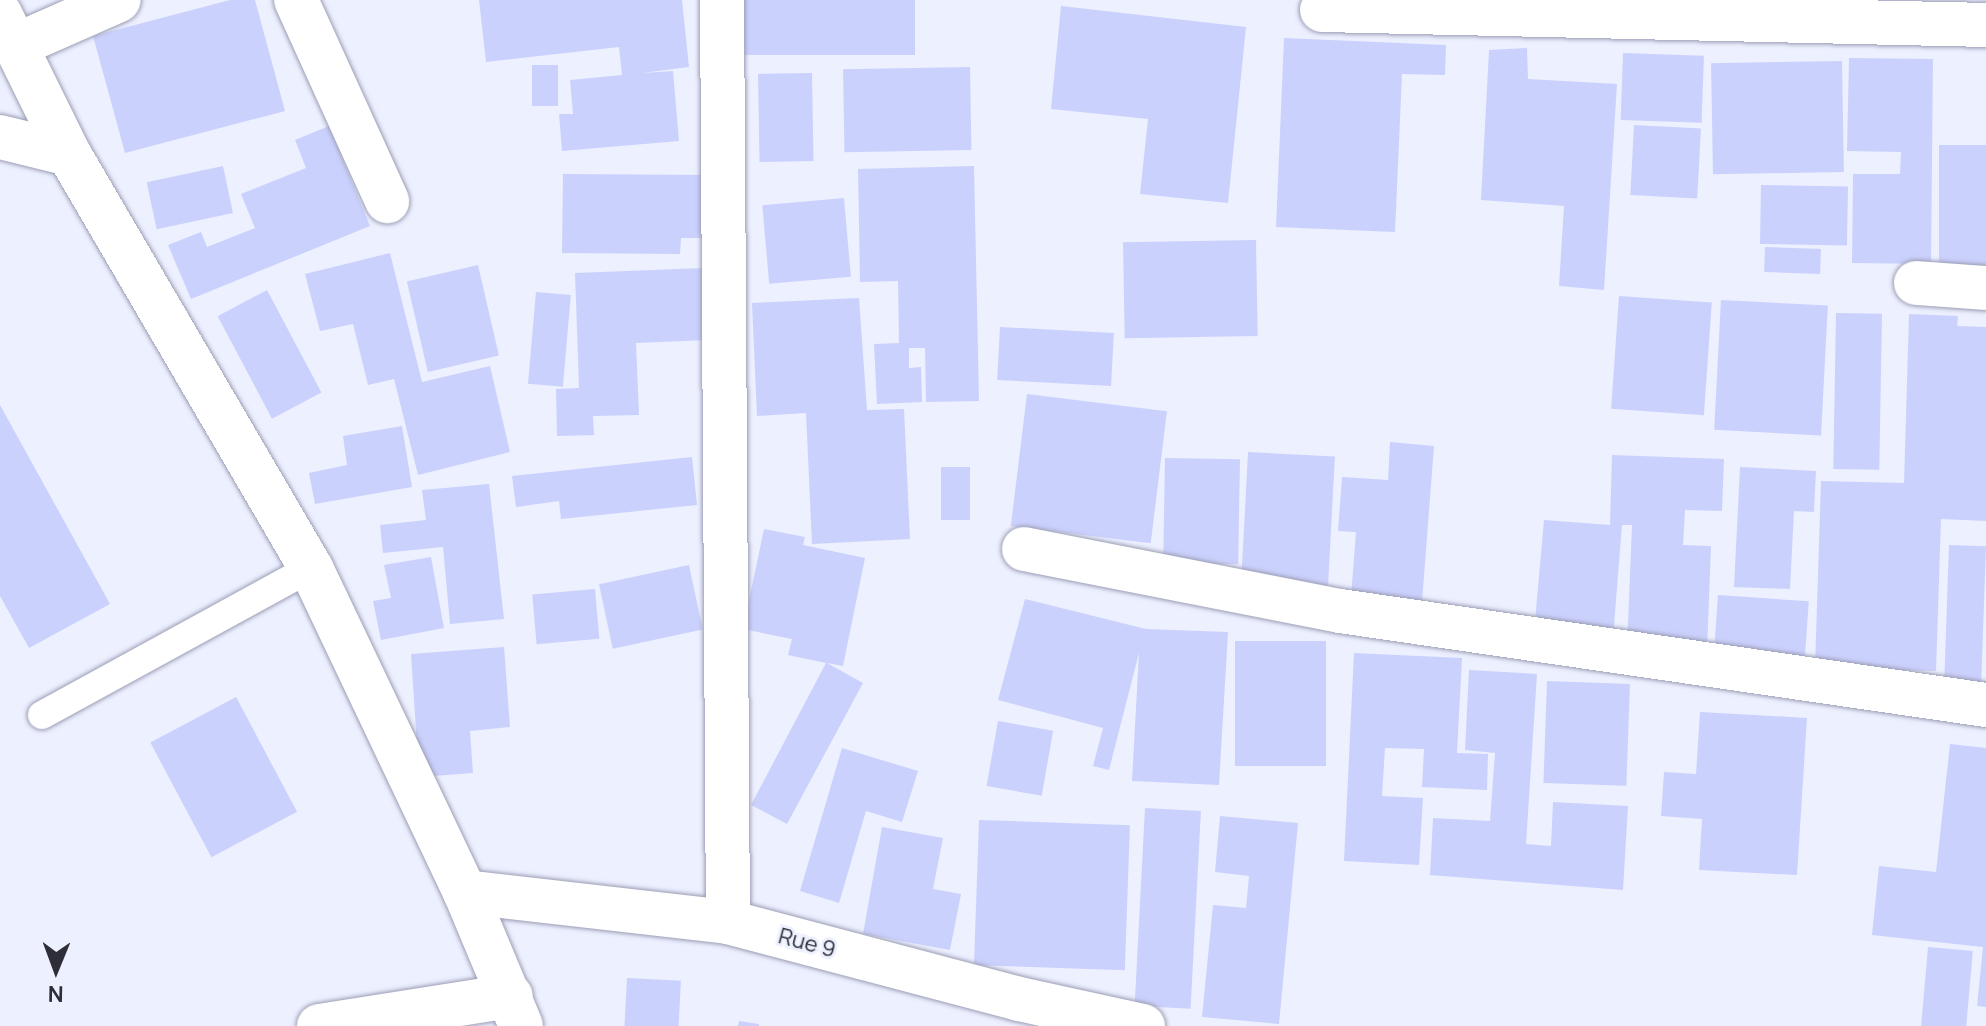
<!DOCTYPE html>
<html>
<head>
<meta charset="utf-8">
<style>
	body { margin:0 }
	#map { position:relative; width:1986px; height:1026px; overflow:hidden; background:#edf0ff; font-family:Manrope,sans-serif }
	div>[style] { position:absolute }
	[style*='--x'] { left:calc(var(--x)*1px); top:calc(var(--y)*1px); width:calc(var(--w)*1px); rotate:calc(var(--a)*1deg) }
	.building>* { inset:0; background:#cbd1fd; transform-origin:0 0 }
	.roads { filter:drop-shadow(0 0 2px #9b9eb5) drop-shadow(0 0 2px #9b9eb5) }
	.lane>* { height:28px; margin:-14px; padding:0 14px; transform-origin:14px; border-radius:14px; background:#fff }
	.street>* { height:44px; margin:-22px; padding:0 22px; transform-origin:22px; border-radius:22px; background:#fff }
	.secondary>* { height:44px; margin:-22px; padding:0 22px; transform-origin:22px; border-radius:22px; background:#fff }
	span { translate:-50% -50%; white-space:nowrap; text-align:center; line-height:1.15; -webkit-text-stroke:6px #edf0ff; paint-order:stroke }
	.street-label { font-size:22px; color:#2d2e38 }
	.north { position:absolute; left:16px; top:930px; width:80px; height:80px; -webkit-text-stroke:6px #edf0ff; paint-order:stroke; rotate:181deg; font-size:22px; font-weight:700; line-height:32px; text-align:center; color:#2d2e38 }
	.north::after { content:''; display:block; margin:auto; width:28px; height:36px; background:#2d2e38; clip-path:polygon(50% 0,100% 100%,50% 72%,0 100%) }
</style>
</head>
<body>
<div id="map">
	<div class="building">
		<div style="clip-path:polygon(230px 0,255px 0,285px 111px,125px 153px,93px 36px)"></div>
		<div style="clip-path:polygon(479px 0,682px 0,689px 67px,642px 73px,673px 71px,679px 141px,562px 151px,559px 114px,573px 114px,570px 80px,622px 75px,619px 47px,486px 62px)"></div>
		<div style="left:744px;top:0;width:171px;height:55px"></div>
		<div style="clip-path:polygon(1061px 6px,1246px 27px,1228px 203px,1140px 194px,1148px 119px,1051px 109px)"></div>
		<div style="clip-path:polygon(1284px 38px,1446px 45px,1445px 75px,1402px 74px,1395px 232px,1276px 227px)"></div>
		<div style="clip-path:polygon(1527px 48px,1528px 79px,1617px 84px,1604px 290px,1559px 286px,1564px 206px,1481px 200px,1489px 50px)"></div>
		<div style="left:1623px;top:53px;width:81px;height:67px;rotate:2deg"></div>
		<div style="clip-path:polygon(1849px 58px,1933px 59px,1931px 264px,1852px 263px,1853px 174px,1900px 174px,1901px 152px,1847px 151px)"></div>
		<div style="left:1842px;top:61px;width:111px;height:131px;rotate:89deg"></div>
		<div style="left:532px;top:65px;width:26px;height:41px"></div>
		<div style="left:970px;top:67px;width:83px;height:127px;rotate:89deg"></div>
		<div style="left:812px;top:73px;width:88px;height:54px;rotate:89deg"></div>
		<div style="left:1634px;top:125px;width:67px;height:70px;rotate:3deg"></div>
		<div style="clip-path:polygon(329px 126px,370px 226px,191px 299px,168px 245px,201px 232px,207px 247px,255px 228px,241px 194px,306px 168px,295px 140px)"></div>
		<div style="left:1939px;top:145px;width:47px;height:120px"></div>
		<div style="left:223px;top:166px;width:48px;height:78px;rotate:78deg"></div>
		<div style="clip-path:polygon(974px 166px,979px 401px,926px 402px,925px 348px,909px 348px,909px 368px,921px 367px,922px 402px,877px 404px,874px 344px,899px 343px,898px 281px,860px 282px,858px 169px)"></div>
		<div style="clip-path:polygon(563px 174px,710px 175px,710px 238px,681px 238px,680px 254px,562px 253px)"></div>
		<div style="left:1761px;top:185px;width:87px;height:59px;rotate:1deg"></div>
		<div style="left:844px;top:198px;width:79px;height:82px;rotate:85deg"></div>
		<div style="left:1256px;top:240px;width:96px;height:133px;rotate:89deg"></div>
		<div style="left:1765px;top:247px;width:56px;height:25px;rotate:2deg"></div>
		<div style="clip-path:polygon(390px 253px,422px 382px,490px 366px,510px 452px,418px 475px,394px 379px,368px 385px,353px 324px,320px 331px,305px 274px)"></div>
		<div style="left:478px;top:265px;width:93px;height:73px;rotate:77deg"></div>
		<div style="clip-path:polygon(704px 268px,707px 340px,636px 343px,639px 415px,593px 416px,594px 435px,557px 436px,556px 389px,579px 388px,575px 273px)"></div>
		<div style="left:267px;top:290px;width:116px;height:56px;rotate:62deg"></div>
		<div style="left:536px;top:292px;width:35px;height:92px;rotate:5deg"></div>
		<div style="left:1619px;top:296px;width:93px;height:113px;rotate:4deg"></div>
		<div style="clip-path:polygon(859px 298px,867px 410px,904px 409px,910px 539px,812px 544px,806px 413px,757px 416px,752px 303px)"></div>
		<div style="left:1721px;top:300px;width:107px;height:130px;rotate:3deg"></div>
		<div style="left:1836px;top:313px;width:46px;height:156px;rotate:1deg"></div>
		<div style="clip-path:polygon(1909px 314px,1958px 316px,1957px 326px,1986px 327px,1986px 521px,1941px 519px,1936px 671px,1815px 668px,1821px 481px,1904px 483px)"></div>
		<div style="left:1000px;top:327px;width:114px;height:53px;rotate:3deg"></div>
		<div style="left:1027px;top:394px;width:141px;height:133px;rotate:7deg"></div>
		<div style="clip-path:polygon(0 405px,110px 604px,29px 648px,0 596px)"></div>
		<div style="clip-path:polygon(402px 426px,412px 487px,315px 504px,309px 473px,347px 465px,343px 436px)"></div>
		<div style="clip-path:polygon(1390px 442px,1434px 446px,1422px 602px,1351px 597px,1356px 532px,1338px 531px,1342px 477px,1388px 480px)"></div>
		<div style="left:1248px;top:452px;width:87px;height:132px;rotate:3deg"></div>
		<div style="clip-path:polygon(1612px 455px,1724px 459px,1722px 511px,1685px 510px,1683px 545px,1711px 546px,1707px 651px,1627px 648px,1632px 525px,1622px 525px,1613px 638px,1534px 632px,1544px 520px,1610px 525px)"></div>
		<div style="clip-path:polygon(692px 457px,697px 505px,561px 519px,559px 501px,516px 507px,512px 476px)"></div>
		<div style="left:1165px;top:458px;width:75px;height:105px;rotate:1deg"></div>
		<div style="left:941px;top:467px;width:29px;height:53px"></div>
		<div style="clip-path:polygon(1740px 467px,1816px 471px,1814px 512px,1794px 511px,1790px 589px,1734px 587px)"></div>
		<div style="clip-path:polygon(489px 484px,504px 619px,450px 624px,443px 547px,383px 553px,380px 525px,426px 520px,422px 490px)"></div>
		<div style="clip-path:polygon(764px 529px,805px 537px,803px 545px,865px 558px,843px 666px,827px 663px,863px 683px,787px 824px,751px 805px,826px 663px,788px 655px,792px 639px,743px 629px)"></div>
		<div style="left:1949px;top:545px;width:37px;height:138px;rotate:2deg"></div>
		<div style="clip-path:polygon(431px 557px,444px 628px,381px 640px,373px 601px,391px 598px,384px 565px)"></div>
		<div style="left:689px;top:565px;width:66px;height:92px;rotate:78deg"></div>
		<div style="left:595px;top:589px;width:50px;height:63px;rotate:85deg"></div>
		<div style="left:1718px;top:595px;width:91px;height:66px;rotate:4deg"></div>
		<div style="clip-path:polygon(1025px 599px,1146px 629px,1228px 632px,1219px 785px,1132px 781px,1139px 653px,1109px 770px,1093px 766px,1103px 728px,998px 700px)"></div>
		<div style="left:1235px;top:641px;width:91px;height:125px"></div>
		<div style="clip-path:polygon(504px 647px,510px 727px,470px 731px,473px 773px,419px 777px,411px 654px)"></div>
		<div style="clip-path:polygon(1354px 653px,1462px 658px,1457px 753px,1488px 754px,1487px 790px,1422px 787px,1424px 749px,1385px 748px,1382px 796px,1423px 798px,1419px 865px,1344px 861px)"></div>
		<div style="clip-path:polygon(1469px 670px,1537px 674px,1526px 844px,1551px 846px,1553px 802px,1628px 806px,1623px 890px,1430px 875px,1433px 818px,1490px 821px,1495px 753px,1465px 750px)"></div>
		<div style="left:1547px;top:681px;width:83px;height:102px;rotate:2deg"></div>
		<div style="left:236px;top:697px;width:130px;height:97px;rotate:62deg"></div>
		<div style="clip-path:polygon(1700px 712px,1807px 718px,1797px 875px,1699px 870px,1702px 819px,1661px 816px,1664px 772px,1696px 774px)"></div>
		<div style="left:998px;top:721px;width:56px;height:66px;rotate:10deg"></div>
		<div style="clip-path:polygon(1950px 744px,1986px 748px,1986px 1007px,1977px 1006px,1983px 947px,1872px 935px,1879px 866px,1936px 872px)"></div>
		<div style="clip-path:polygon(842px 748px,918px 771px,902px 822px,866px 811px,839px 903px,800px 891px)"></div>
		<div style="left:1145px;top:808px;width:56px;height:198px;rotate:3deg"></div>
		<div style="clip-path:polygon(1220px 816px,1298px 823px,1279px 1024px,1202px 1017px,1213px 905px,1246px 908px,1249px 876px,1215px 872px)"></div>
		<div style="left:979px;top:820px;width:151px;height:145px;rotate:2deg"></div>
		<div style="clip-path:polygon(882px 827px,943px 838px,933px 889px,961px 894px,950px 950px,863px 934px)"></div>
		<div style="left:1928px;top:947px;width:45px;height:79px;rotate:5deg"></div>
		<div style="left:627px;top:978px;width:54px;height:48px;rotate:3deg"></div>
		<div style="clip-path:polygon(739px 1021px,759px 1024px,759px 1026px,738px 1026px)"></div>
	</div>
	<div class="roads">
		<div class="lane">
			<div style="--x:42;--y:715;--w:307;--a:-28.7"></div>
		</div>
		<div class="street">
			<div style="--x:296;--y:0;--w:221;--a:65.6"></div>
			<div style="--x:722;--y:0;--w:922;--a:89.63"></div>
			<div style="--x:1322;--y:10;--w:664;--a:1.29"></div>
			<div style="--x:17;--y:45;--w:111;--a:-23.8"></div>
			<div style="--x:0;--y:137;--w:71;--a:13.8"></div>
			<div style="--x:1916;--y:283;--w:70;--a:4.1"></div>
			<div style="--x:1024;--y:549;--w:322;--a:11.1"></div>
			<div style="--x:1340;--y:611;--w:653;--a:8.28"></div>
			<div style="--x:465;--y:892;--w:265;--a:6.5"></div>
			<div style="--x:728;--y:922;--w:301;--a:14.8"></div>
			<div style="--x:1019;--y:999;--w:127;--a:12.3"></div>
			<div style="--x:319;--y:1026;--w:194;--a:-8.9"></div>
		</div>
		<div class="secondary">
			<div style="--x:0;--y:14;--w:156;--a:63.8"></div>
			<div style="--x:69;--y:154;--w:480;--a:59.7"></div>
			<div style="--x:311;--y:568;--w:359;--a:64.6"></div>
			<div style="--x:465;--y:892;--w:145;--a:67.3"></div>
		</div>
	</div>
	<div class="street-label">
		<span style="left:807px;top:943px;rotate:15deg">Rue 9</span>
	</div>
	<div class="north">N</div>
</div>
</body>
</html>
